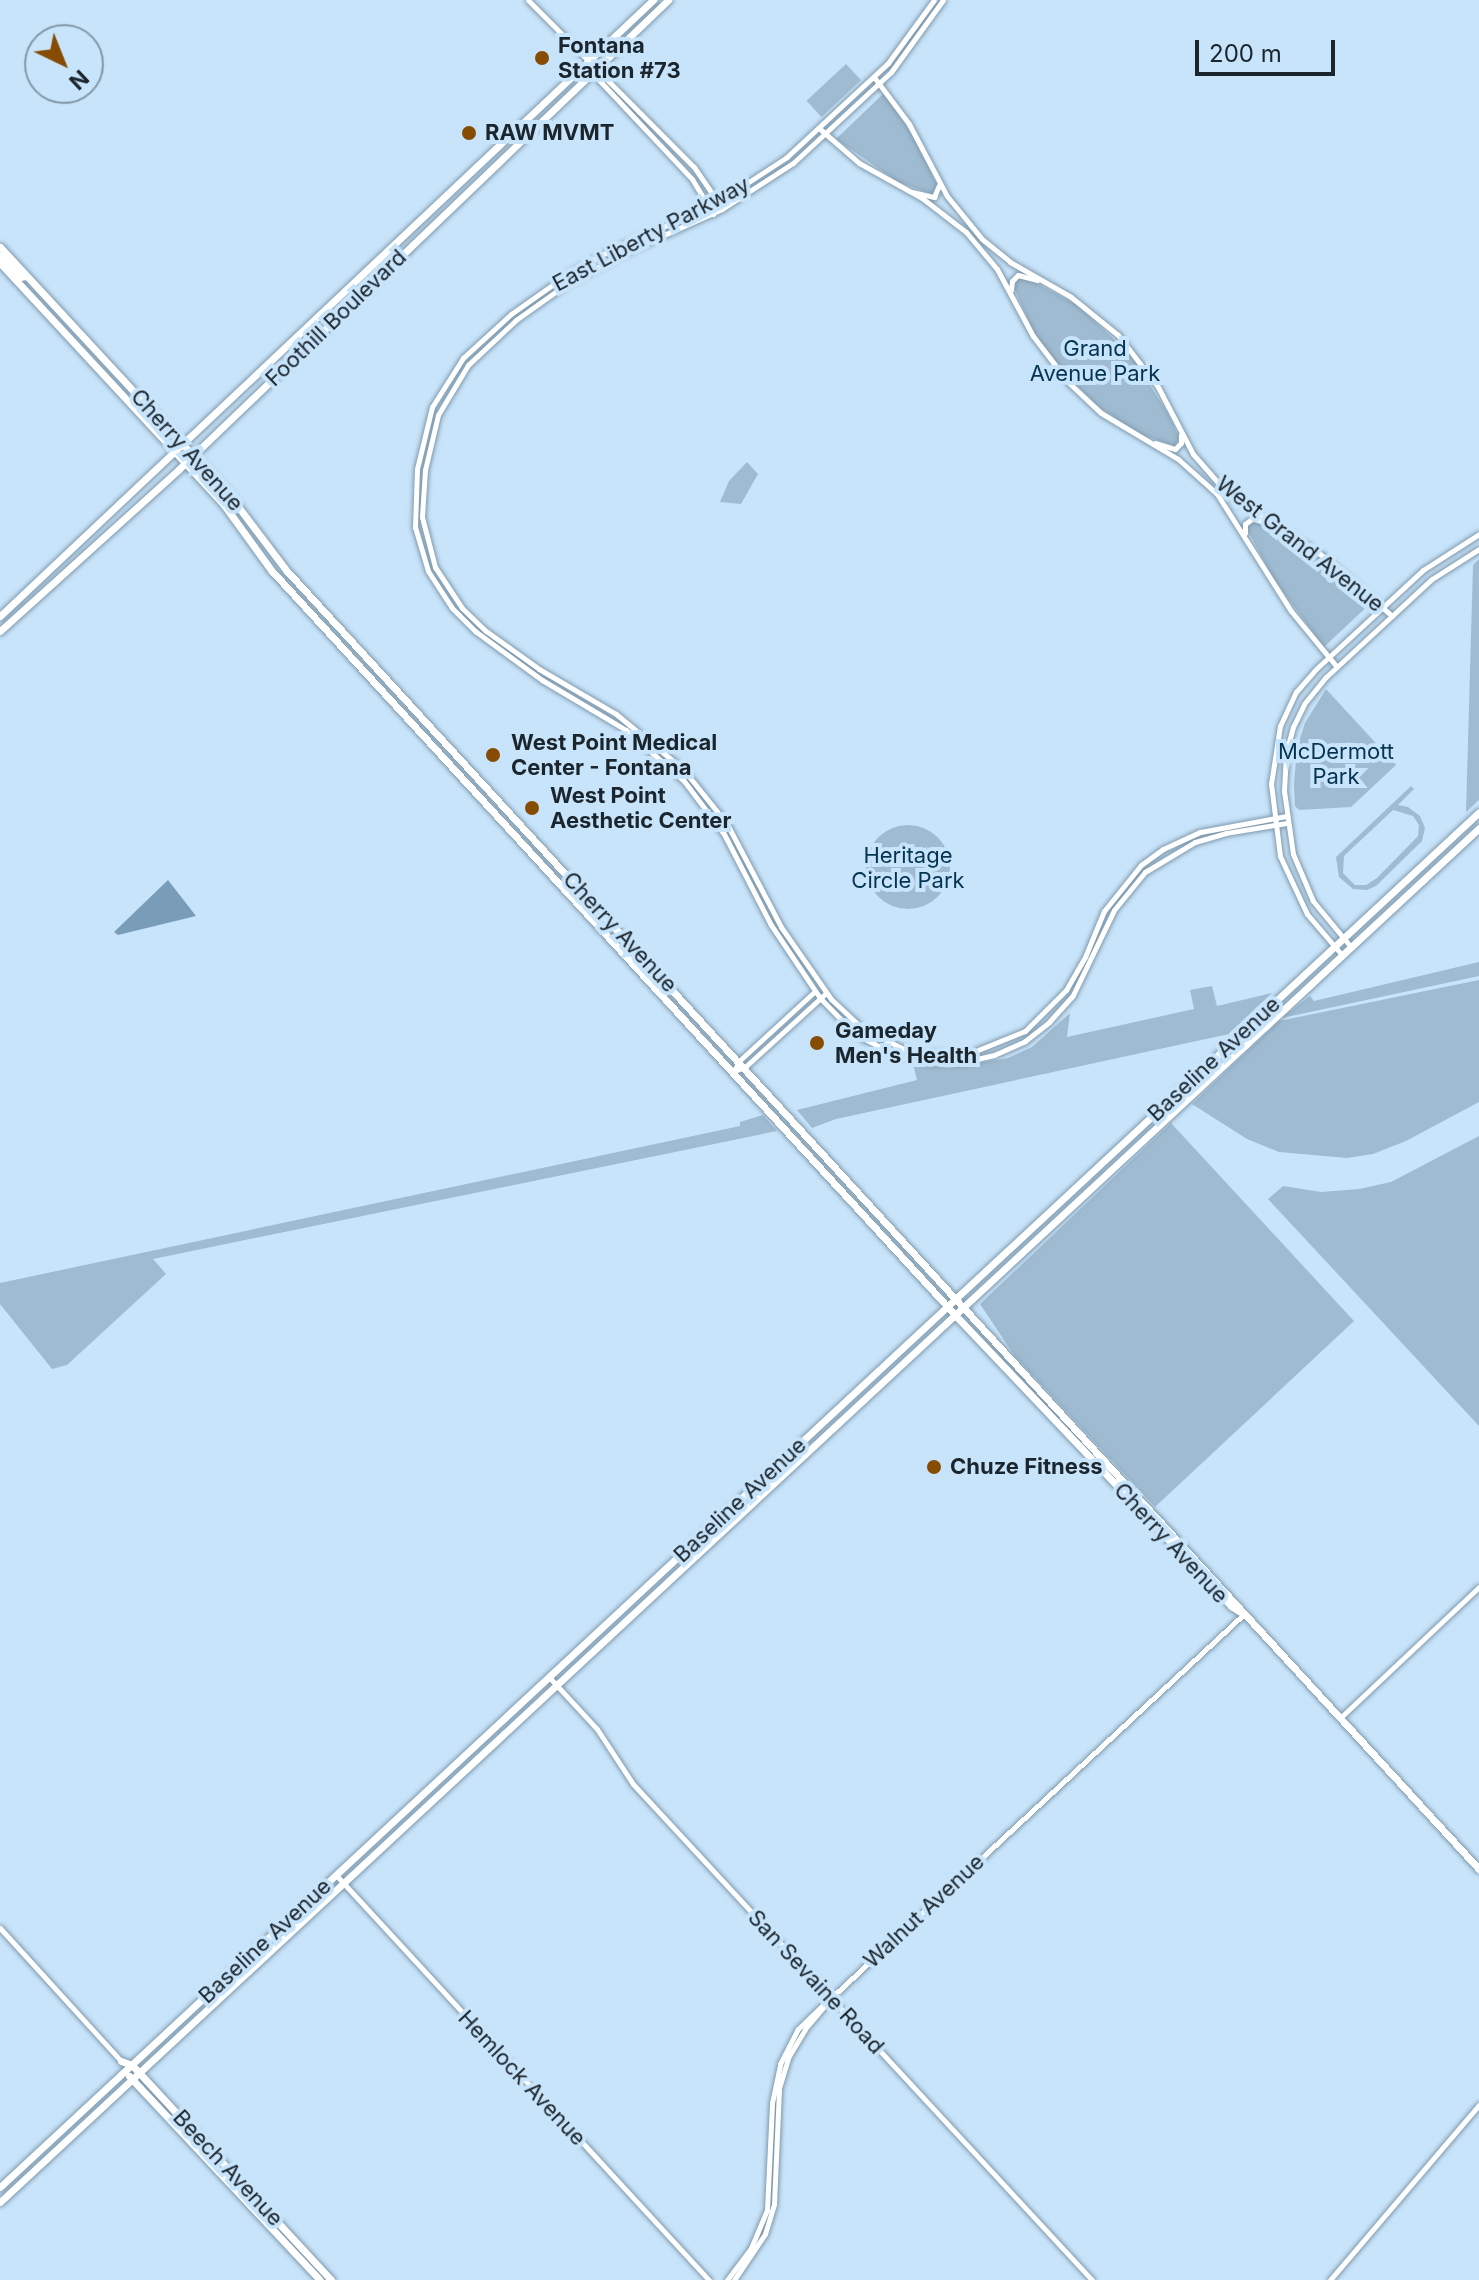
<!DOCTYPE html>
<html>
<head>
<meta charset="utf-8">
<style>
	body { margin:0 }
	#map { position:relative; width:1479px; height:2280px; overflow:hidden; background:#c8e4fa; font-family:Inter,sans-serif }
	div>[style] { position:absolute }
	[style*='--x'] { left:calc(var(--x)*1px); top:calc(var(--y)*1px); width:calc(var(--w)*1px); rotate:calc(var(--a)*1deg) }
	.green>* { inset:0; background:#9fbbd1; transform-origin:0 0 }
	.round { border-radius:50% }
	.water>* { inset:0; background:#799db9 }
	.roads { filter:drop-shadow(0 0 2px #809aae) drop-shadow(0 0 2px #809aae) }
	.minor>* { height:5px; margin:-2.5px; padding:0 2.5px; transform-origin:2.5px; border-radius:2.5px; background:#fff }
	.major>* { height:7px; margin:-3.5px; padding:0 3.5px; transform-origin:3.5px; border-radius:3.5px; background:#fff }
	.dots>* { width:22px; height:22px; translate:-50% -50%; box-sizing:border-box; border:4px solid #c8e4fa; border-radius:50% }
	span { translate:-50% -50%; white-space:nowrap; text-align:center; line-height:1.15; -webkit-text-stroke:8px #c8e4fa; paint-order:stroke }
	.poi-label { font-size:22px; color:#1b252d; font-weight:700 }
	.left { translate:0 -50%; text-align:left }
	.street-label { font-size:22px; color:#1b252d }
	.park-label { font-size:22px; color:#043451 }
	.north { position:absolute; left:24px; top:24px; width:80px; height:80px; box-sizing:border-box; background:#c8e4fa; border:2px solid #8398a8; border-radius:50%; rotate:137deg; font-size:22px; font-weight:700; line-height:32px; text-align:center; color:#1b252d }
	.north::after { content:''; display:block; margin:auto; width:28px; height:36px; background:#874c04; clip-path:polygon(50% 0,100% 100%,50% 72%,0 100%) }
	.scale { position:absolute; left:1195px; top:40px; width:140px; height:36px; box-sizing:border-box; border:4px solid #1b252d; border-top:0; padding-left:10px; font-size:24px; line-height:28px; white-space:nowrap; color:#1b252d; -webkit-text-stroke:6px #c8e4fa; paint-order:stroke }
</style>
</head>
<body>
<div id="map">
	<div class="green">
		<div style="left:846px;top:64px;width:22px;height:54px;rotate:47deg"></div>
		<div style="clip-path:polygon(884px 93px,913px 136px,937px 185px,932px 194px,898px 182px,836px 139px)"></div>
		<div style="clip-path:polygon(1025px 277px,1077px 305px,1130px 354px,1167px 412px,1179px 437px,1175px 446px,1139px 434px,1098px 406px,1061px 370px,1035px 334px,1014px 288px,1018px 278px)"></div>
		<div style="clip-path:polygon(747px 462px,758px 474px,741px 504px,720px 502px,729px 481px)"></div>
		<div style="clip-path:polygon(1253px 521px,1265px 524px,1326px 562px,1373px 601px,1324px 647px,1273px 578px,1247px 529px)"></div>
		<div style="clip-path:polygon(1479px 559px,1479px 800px,1466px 812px,1473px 565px)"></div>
		<div style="clip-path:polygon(1326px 689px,1396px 765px,1351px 807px,1299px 810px,1295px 806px,1294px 784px,1297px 748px,1305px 723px)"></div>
		<div style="clip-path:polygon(evenodd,1411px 786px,1414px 789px,1398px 805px,1408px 807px,1420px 816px,1425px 828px,1422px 841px,1376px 886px,1367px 890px,1353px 889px,1339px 877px,1336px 857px,1411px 786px,1393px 810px,1413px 816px,1419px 825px,1418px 836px,1377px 878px,1366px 885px,1355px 885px,1343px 873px,1344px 856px,1393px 810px)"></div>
		<div class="round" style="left:866px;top:825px;width:84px;height:84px"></div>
		<div style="clip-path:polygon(1479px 962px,1479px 976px,1282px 1018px,1310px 996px,1314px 1001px)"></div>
		<div style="clip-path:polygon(1479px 980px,1479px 1102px,1406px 1141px,1373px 1154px,1347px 1158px,1279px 1152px,1247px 1139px,1192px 1104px,1279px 1021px)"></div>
		<div style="clip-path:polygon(1212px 986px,1217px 1006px,1272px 993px,1229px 1034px,836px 1119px,812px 1128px,797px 1110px,917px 1080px,913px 1064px,949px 1068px,1008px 1058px,1032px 1047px,1070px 1013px,1067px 1037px,1194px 1009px,1190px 990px)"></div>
		<div style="clip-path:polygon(763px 1115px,777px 1131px,153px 1259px,166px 1274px,67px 1365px,52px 1369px,0 1304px,0 1283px,740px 1126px,740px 1122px)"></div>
		<div style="clip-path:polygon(1171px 1123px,1354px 1321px,1155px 1507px,1014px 1355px,980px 1304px)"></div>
		<div style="clip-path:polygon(1479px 1136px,1479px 1426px,1268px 1199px,1283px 1186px,1321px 1192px,1359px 1189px,1391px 1182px)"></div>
	</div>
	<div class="water">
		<div style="clip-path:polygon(168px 880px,196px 916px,118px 935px,114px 932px)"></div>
	</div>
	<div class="roads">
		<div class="minor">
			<div style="--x:528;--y:0;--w:235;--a:45.2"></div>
			<div style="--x:694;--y:167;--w:42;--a:55.6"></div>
			<div style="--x:934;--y:0;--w:78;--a:126.1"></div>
			<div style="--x:888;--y:63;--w:138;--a:137.1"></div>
			<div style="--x:787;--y:157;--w:82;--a:146.9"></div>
			<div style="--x:718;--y:202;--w:128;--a:155.6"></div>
			<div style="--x:601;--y:255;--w:42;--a:149.7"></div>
			<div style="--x:565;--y:276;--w:66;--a:144.9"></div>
			<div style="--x:511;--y:314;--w:65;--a:137.5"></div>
			<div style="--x:463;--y:358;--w:58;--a:122.3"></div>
			<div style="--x:432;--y:407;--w:64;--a:103.6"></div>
			<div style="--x:417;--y:469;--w:58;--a:92"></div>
			<div style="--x:415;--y:527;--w:46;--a:73.5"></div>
			<div style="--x:428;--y:571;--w:44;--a:57"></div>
			<div style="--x:452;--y:608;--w:33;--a:45"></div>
			<div style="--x:475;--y:631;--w:83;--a:36.2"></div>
			<div style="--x:542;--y:680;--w:98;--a:30.8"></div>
			<div style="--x:626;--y:730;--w:77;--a:41.3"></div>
			<div style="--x:684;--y:781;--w:66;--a:53"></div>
			<div style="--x:724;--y:834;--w:102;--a:62.7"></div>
			<div style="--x:771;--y:925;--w:88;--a:56.1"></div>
			<div style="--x:820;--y:998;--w:50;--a:45.8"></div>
			<div style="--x:855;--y:1034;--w:48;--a:27.1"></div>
			<div style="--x:898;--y:1056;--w:35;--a:10"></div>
			<div style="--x:932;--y:1062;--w:32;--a:0"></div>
			<div style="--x:964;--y:1062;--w:31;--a:-13"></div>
			<div style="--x:994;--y:1055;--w:34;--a:-24"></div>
			<div style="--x:1025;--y:1041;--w:31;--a:-38"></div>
			<div style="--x:1049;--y:1022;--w:36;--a:-48"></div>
			<div style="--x:1073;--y:995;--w:94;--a:-64.2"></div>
			<div style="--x:1114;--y:910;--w:49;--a:-50.8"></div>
			<div style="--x:1145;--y:872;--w:58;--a:-31"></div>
			<div style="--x:1195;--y:842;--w:32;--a:-16"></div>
			<div style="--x:1226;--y:833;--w:62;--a:-9.3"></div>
			<div style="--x:943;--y:0;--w:89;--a:125.8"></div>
			<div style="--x:891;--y:72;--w:134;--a:137.1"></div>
			<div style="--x:793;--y:163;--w:85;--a:147.1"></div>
			<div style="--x:722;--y:209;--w:105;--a:155.9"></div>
			<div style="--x:626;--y:252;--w:66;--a:151.9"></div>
			<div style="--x:568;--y:283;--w:64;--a:144.6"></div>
			<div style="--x:516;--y:320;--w:66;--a:136.8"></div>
			<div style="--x:468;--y:365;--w:58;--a:121"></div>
			<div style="--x:438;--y:415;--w:57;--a:103.3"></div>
			<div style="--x:425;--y:470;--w:47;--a:93.7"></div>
			<div style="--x:422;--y:517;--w:52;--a:75.4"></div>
			<div style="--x:435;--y:567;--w:49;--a:56.6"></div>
			<div style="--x:462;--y:608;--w:33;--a:44"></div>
			<div style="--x:486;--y:631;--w:65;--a:35.6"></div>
			<div style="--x:539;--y:669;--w:89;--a:30.3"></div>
			<div style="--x:616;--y:714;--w:87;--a:39.4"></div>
			<div style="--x:683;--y:769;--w:70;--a:51.3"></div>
			<div style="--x:727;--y:824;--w:116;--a:62.3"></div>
			<div style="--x:781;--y:927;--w:88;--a:55.2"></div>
			<div style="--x:831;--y:999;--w:44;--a:43.2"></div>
			<div style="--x:863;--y:1029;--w:46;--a:26"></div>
			<div style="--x:904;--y:1049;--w:28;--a:10"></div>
			<div style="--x:932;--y:1054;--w:41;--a:-2.8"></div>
			<div style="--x:973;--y:1052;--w:56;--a:-22"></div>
			<div style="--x:1025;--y:1031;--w:58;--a:-45"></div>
			<div style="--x:1066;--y:990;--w:38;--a:-60"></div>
			<div style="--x:1085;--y:957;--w:50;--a:-67.6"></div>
			<div style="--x:1104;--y:911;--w:59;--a:-51.2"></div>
			<div style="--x:1141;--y:865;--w:27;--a:-36"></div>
			<div style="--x:1163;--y:849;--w:41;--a:-24.7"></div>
			<div style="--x:1200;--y:832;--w:87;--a:-10.5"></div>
			<div style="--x:595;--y:71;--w:10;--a:66"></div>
			<div style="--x:599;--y:80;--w:136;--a:46.8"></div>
			<div style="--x:692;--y:179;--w:41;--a:59"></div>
			<div style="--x:874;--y:77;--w:59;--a:53.3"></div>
			<div style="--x:909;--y:124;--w:81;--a:62.2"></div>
			<div style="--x:947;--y:196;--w:55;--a:50.9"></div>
			<div style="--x:982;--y:239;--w:36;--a:39"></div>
			<div style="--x:1010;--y:262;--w:70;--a:29.8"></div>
			<div style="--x:1071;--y:297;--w:60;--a:39"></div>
			<div style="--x:1118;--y:335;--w:66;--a:52.4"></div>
			<div style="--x:1158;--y:387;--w:76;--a:62.4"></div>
			<div style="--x:1193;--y:454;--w:52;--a:48.9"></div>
			<div style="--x:1227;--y:493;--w:111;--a:33.3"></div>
			<div style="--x:1320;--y:554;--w:95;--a:40.7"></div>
			<div style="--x:820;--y:129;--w:52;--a:41.1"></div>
			<div style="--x:859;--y:163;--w:72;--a:29.1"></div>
			<div style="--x:922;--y:198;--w:56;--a:37.7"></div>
			<div style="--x:966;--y:232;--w:48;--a:50"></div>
			<div style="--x:997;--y:269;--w:76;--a:61.8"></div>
			<div style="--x:1033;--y:336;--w:58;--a:52.7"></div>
			<div style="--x:1068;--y:382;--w:45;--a:43.2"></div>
			<div style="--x:1101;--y:413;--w:90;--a:30.9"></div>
			<div style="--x:1178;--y:459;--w:52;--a:41.9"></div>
			<div style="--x:1217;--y:494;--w:138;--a:57.7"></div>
			<div style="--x:1291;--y:611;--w:72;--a:50.6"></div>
			<div style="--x:912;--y:192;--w:23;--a:13"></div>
			<div style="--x:934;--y:197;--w:13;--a:-67"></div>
			<div style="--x:1011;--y:290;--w:9;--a:-84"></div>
			<div style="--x:1012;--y:281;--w:8;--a:-45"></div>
			<div style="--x:1018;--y:275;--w:20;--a:15"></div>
			<div style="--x:1155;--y:443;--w:21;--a:17"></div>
			<div style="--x:1175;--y:449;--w:8;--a:-45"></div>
			<div style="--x:1181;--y:443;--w:8;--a:-90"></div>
			<div style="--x:1245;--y:533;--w:9;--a:-90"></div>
			<div style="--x:1245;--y:524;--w:10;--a:-37"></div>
			<div style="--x:1253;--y:518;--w:18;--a:22"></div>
			<div style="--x:1351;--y:947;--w:60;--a:-129.6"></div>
			<div style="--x:1313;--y:901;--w:51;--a:-113.1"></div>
			<div style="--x:1293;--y:854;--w:64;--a:-98.1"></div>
			<div style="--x:1284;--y:791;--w:38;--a:-87"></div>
			<div style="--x:1286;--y:753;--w:27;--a:-75"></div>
			<div style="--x:1293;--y:727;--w:25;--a:-64"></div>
			<div style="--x:1304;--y:704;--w:35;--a:-51"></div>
			<div style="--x:1326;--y:677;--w:144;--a:-42.8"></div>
			<div style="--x:1432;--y:579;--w:56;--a:-32.6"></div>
			<div style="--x:1342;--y:955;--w:54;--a:-130.5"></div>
			<div style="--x:1307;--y:914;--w:64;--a:-115"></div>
			<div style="--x:1280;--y:856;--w:73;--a:-97.1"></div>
			<div style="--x:1271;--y:784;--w:59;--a:-81.2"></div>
			<div style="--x:1280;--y:726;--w:38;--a:-65"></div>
			<div style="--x:1296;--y:692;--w:30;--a:-49"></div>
			<div style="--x:1316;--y:669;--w:146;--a:-42.8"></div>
			<div style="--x:1423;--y:570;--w:67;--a:-32.7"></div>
			<div style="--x:734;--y:1071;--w:11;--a:-63"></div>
			<div style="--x:739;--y:1061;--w:103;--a:-42.6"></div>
			<div style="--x:734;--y:1071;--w:12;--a:-20"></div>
			<div style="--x:745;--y:1067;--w:110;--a:-42.4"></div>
			<div style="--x:549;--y:1677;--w:71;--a:47.3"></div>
			<div style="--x:597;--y:1729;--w:66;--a:56.8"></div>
			<div style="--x:633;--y:1784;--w:676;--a:47.22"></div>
			<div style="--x:1340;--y:1718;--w:191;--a:-43.3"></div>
			<div style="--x:336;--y:1875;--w:551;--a:47.36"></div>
			<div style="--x:0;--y:1928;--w:180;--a:47.7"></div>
			<div style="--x:727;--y:2280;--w:40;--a:-53"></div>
			<div style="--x:751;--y:2248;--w:41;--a:-67.2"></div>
			<div style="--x:767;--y:2210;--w:107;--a:-87.3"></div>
			<div style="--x:772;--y:2103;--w:40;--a:-78"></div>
			<div style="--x:780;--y:2064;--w:39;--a:-63"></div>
			<div style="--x:798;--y:2029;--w:45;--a:-44.1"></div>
			<div style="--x:734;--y:2280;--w:55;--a:-56"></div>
			<div style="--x:765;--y:2234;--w:31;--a:-73"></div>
			<div style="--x:774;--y:2204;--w:116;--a:-87.5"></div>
			<div style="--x:779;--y:2088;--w:34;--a:-73"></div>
			<div style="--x:789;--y:2056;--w:31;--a:-59"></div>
			<div style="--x:805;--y:2029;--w:40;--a:-50"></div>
			<div style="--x:831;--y:1998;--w:564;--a:-42.92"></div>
			<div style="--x:1330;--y:2280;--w:230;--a:-49.6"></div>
		</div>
		<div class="major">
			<div style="--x:0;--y:247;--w:334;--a:47.2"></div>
			<div style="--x:227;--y:492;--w:98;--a:52.9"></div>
			<div style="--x:286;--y:570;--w:1764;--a:47.44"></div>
			<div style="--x:0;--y:256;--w:29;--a:46"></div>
			<div style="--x:20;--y:277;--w:6;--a:-9"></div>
			<div style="--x:0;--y:263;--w:330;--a:47.2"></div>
			<div style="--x:224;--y:505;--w:80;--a:54.1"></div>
			<div style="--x:271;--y:570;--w:1013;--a:47.44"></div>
			<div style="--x:956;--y:1316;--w:400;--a:46.5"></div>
			<div style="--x:1231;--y:1606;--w:15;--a:32"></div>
			<div style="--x:0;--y:616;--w:898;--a:-43.33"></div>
			<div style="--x:0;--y:631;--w:241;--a:-42.1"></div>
			<div style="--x:179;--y:469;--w:678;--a:-43.8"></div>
			<div style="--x:121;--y:2061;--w:12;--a:20"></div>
			<div style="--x:132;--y:2065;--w:293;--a:47.2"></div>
			<div style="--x:129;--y:2076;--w:279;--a:46.9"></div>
			<div style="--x:0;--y:2187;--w:2019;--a:-42.91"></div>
			<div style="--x:0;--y:2202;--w:2019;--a:-42.89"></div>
		</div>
	</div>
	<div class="dots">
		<div style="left:542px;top:58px;background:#874c04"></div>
		<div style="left:469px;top:133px;background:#874c04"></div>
		<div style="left:493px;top:755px;background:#874c04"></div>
		<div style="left:532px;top:808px;background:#874c04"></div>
		<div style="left:817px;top:1043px;background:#874c04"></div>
		<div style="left:934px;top:1467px;background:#874c04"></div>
	</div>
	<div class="poi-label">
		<span class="left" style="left:558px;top:58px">Fontana<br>Station #73</span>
		<span class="left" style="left:485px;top:133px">RAW MVMT</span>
		<span class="left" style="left:511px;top:755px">West Point Medical<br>Center - Fontana</span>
		<span class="left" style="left:550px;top:808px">West Point<br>Aesthetic Center</span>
		<span class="left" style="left:835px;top:1043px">Gameday<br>Men's Health</span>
		<span class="left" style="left:950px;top:1467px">Chuze Fitness</span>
	</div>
	<div class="street-label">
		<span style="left:651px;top:234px;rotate:-28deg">East Liberty Parkway</span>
		<span style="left:336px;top:318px;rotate:-44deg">Foothill Boulevard</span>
		<span style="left:187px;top:450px;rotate:48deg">Cherry Avenue</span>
		<span style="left:1300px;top:544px;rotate:38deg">West Grand Avenue</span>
		<span style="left:620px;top:932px;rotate:47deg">Cherry Avenue</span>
		<span style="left:1214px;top:1059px;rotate:-43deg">Baseline Avenue</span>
		<span style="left:740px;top:1500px;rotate:-43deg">Baseline Avenue</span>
		<span style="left:1171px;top:1543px;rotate:47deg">Cherry Avenue</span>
		<span style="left:924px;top:1911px;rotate:-43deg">Walnut Avenue</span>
		<span style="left:265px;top:1941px;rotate:-43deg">Baseline Avenue</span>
		<span style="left:816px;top:1982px;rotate:47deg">San Sevaine Road</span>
		<span style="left:522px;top:2078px;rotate:47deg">Hemlock Avenue</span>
		<span style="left:228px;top:2168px;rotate:47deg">Beech Avenue</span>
	</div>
	<div class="park-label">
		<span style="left:1095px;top:361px">Grand<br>Avenue Park</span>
		<span style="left:1336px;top:764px">McDermott<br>Park</span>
		<span style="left:908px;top:868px">Heritage<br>Circle Park</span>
	</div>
	<div class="north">N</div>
	<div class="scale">200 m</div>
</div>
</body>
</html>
